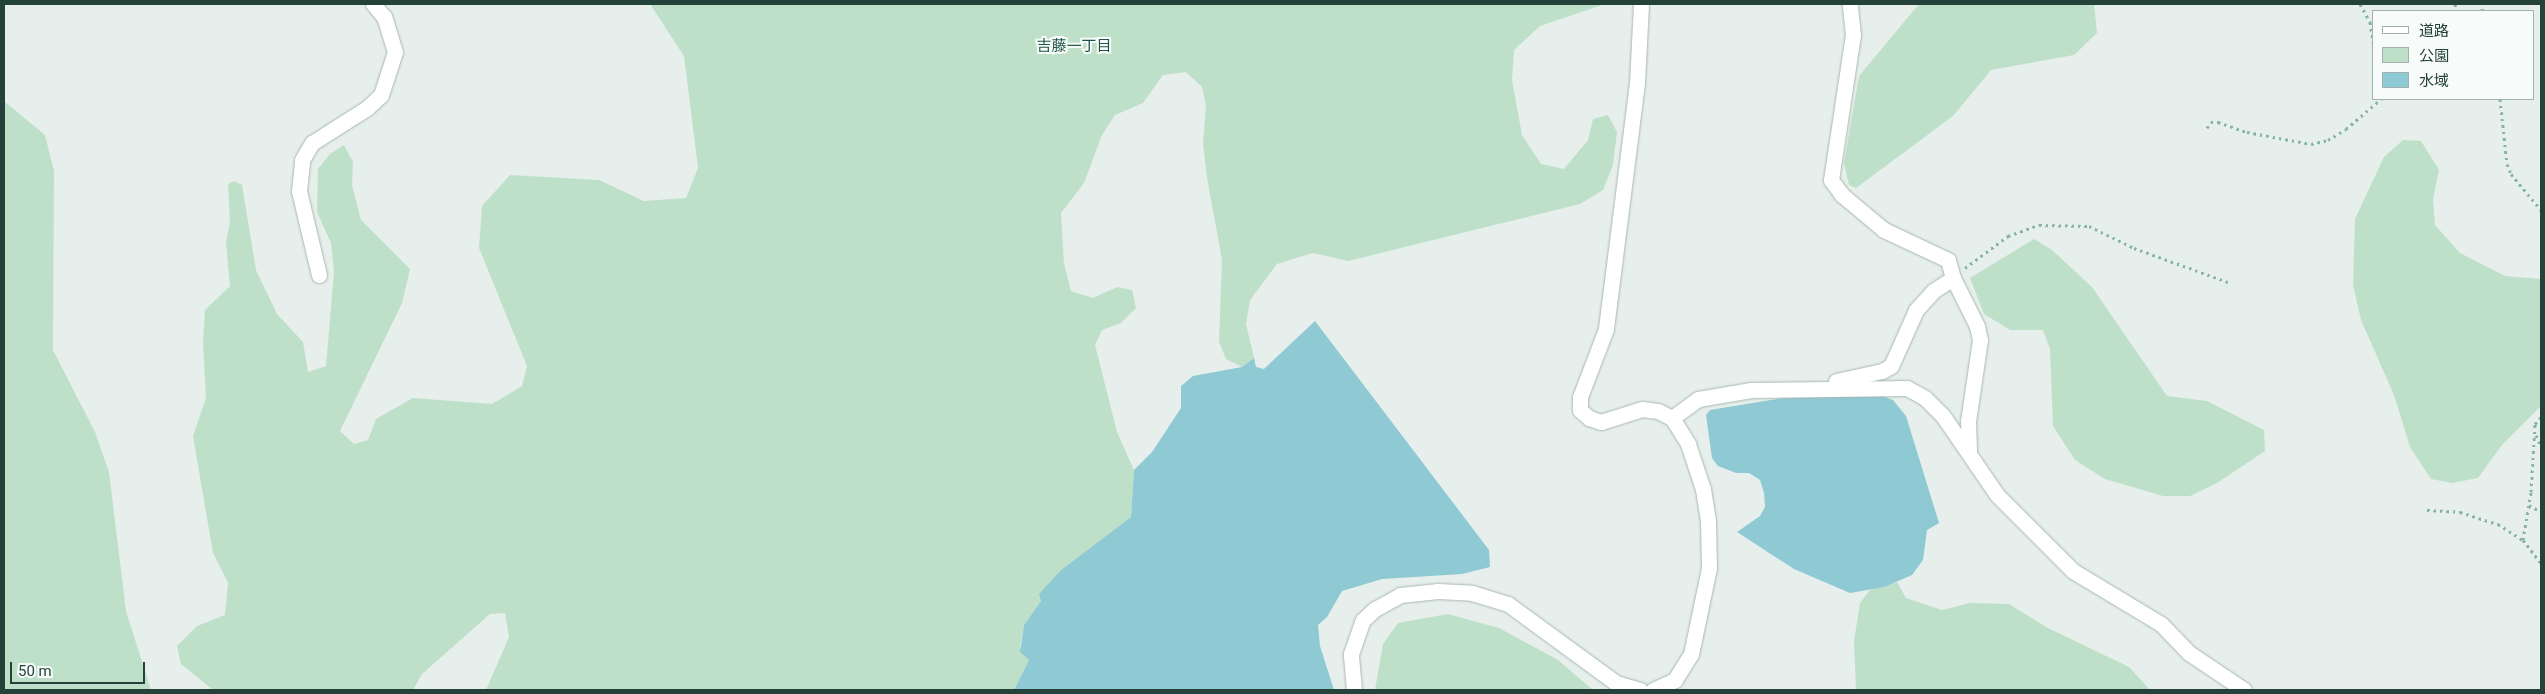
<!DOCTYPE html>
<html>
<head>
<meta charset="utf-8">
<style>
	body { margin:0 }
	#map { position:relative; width:2545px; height:694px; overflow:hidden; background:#e6efeb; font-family:Roboto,"Noto Sans JP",sans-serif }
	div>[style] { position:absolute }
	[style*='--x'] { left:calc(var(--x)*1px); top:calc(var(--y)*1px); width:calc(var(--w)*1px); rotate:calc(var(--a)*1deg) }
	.green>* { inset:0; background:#bfe0c8 }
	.water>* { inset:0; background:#8ec9d4 }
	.path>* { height:3px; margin-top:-1.5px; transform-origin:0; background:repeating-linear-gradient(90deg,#86b3a5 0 2.5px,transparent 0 6.5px) }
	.roads { filter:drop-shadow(0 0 1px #a8b8b2) drop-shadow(0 0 1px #a8b8b2) }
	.street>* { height:15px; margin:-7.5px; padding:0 7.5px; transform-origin:7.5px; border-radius:7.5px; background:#fff }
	span { translate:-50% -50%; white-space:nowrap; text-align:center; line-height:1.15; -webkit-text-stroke:4px #f7fbf9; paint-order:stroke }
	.neighbourhood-label { font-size:15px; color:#1f5548 }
	.frame { position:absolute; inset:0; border:5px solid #24423a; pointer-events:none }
	.legend { position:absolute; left:2372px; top:10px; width:162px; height:90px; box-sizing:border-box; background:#f7fbf9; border:1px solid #a3b1ad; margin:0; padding:6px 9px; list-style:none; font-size:15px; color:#24423a }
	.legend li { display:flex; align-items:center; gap:10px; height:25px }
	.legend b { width:25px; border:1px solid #a3b1ad }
	.scale { position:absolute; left:10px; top:662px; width:135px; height:22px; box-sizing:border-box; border:2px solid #24423a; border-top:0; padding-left:6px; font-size:15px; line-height:18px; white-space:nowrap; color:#24423a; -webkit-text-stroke:4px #f7fbf9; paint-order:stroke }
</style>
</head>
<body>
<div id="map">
	<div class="green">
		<div style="clip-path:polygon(650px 4px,1605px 4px,1540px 26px,1514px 50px,1512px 80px,1522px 135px,1541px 164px,1564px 169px,1588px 140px,1593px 119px,1608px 115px,1617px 132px,1613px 165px,1603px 190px,1580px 204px,1348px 261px,1313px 253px,1277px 264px,1250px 300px,1246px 324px,1254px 358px,1242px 367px,1226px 359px,1219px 342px,1222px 260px,1207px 178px,1203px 143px,1206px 106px,1202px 87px,1186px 72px,1163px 75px,1143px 103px,1115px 115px,1102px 135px,1084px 183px,1061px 213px,1064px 264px,1071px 291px,1093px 298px,1117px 287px,1132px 290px,1136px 308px,1121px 323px,1102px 330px,1095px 345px,1117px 432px,1134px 470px,1131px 517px,1061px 570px,1040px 594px,1041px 601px,1024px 625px,1020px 646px,1029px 660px,1014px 690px,486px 690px,509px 637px,505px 613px,490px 614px,422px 674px,413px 690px,213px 690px,181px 664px,177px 646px,197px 626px,225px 615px,228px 583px,213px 553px,193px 436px,206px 398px,203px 342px,205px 310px,230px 286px,226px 242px,230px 222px,228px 184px,234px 181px,242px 185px,256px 270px,277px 314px,303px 342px,308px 372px,326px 366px,334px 272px,331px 243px,317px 212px,318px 169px,330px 154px,344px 145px,353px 162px,352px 185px,361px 220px,410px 269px,402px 303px,340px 431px,354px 444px,368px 440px,376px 419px,413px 398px,492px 404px,522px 386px,527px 366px,479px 248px,482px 206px,510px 175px,599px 180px,644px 201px,686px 198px,698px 168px,684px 56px)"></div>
		<div style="clip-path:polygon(1919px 4px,2094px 4px,2097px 33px,2074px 55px,1991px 70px,1953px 116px,1856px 188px,1849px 185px,1844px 163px,1859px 76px)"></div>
		<div style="clip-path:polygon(4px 101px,45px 135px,54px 171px,53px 350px,95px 432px,109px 472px,126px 611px,151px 690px,4px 690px)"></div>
		<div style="clip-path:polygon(2403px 140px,2421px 141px,2439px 170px,2433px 199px,2435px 225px,2460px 253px,2505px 276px,2541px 279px,2541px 406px,2502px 445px,2478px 478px,2452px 483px,2431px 479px,2410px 447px,2394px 395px,2361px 320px,2353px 285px,2355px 219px,2384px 157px)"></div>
		<div style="clip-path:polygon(2034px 239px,2052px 250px,2092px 287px,2167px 396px,2207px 401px,2264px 430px,2265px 451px,2217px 483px,2190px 496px,2163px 496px,2105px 479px,2075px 460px,2053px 426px,2050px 349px,2043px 330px,2010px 330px,1984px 314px,1970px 278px)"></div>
		<div style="clip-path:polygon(1897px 582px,1906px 598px,1942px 610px,1970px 603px,2009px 604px,2048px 628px,2129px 667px,2150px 690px,1856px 690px,1854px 641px,1860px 603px,1870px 590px)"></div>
		<div style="clip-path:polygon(1448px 614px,1499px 628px,1558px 660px,1593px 690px,1375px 690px,1383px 644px,1398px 623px)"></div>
	</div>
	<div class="water">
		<div style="clip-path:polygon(1315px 321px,1489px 550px,1490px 567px,1462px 574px,1382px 579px,1342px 591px,1327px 617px,1318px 625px,1320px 646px,1334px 690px,1014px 690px,1029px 660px,1020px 652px,1024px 625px,1041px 601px,1039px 594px,1061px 570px,1131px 517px,1134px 470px,1152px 452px,1181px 408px,1181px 386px,1193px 376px,1242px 367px,1254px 358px,1256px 367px,1264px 369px)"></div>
		<div style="clip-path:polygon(1882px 396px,1893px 400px,1906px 416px,1939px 523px,1927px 530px,1923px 560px,1912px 575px,1884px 587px,1850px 593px,1794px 569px,1737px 532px,1760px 516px,1765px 507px,1764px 493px,1760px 480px,1749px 473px,1736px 473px,1718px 466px,1712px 458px,1706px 415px,1710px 410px,1783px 398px)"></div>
	</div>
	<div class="path">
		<div style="--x:2360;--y:4;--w:21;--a:61"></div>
		<div style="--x:2370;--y:22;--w:24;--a:81"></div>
		<div style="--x:2455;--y:4;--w:7;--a:82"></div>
		<div style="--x:2482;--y:11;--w:7;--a:-82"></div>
		<div style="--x:2500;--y:99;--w:65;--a:83.9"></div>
		<div style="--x:2507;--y:164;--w:11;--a:68"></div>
		<div style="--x:2511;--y:174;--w:47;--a:50.2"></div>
		<div style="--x:2207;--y:128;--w:7;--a:-56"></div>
		<div style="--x:2211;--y:122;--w:7;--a:0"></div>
		<div style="--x:2218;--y:122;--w:31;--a:19"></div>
		<div style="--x:2247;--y:132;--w:65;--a:10.6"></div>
		<div style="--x:2311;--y:144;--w:17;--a:-13"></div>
		<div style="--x:2328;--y:140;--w:21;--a:-31"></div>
		<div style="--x:2346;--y:129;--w:46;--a:-40.6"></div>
		<div style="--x:1965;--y:268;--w:54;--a:-36.7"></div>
		<div style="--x:2008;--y:236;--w:33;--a:-20"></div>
		<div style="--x:2039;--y:225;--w:50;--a:1.1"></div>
		<div style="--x:2089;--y:226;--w:50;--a:26.1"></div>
		<div style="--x:2134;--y:248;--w:100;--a:19.9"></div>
		<div style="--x:2536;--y:435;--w:13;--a:67"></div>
		<div style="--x:2529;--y:505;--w:14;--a:30"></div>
		<div style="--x:2427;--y:510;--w:33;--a:3"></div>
		<div style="--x:2460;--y:512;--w:40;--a:18"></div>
		<div style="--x:2498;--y:524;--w:30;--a:33"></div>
		<div style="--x:2523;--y:540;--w:29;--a:52"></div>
		<div style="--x:2523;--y:540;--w:49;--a:-80.5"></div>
		<div style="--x:2531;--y:492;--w:68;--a:-86.6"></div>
		<div style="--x:2535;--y:424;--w:9;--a:-49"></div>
	</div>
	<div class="roads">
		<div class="street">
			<div style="--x:1641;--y:4;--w:79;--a:92.9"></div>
			<div style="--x:1637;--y:83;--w:248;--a:97.2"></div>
			<div style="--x:1606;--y:329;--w:73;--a:110.9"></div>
			<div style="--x:1580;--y:397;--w:13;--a:90"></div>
			<div style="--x:1580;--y:410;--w:12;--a:42"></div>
			<div style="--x:1589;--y:418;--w:13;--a:18"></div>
			<div style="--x:1601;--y:422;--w:43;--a:-17.6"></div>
			<div style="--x:1642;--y:409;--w:16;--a:7"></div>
			<div style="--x:1658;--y:411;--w:16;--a:27"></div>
			<div style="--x:1672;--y:418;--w:31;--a:58"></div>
			<div style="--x:1688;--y:444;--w:47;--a:71.6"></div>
			<div style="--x:1703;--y:489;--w:32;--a:81"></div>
			<div style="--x:1708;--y:521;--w:47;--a:88.8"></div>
			<div style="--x:1709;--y:568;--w:88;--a:101.8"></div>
			<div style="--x:1691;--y:654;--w:31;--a:122"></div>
			<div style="--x:1675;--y:680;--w:24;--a:156"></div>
			<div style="--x:319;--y:275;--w:86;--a:-103.4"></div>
			<div style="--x:299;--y:191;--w:31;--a:-84"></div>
			<div style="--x:302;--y:160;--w:20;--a:-60"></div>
			<div style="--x:312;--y:143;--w:65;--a:-32.5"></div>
			<div style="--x:367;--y:108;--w:19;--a:-43"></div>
			<div style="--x:381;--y:95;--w:45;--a:-72"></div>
			<div style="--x:395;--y:52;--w:37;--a:-107"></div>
			<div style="--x:384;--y:17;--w:17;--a:-130"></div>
			<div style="--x:1953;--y:278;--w:54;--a:63.4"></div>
			<div style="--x:1977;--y:326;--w:14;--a:78"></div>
			<div style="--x:1980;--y:340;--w:82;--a:98.4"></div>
			<div style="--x:1968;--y:421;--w:30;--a:88"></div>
			<div style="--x:1836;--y:381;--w:47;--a:-12.3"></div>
			<div style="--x:1882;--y:371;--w:10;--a:-29"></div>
			<div style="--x:1891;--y:366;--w:61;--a:-65.9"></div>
			<div style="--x:1916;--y:310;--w:25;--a:-48"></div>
			<div style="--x:1933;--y:291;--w:24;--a:-33"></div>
			<div style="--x:1953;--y:278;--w:19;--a:-106"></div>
			<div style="--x:1948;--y:260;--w:71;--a:-154.9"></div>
			<div style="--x:1884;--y:230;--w:55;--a:-140.2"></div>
			<div style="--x:1842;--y:195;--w:19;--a:-126"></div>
			<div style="--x:1831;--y:180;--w:147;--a:-81.4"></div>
			<div style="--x:1853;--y:35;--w:31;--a:-96"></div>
			<div style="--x:1672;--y:418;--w:32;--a:-36"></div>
			<div style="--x:1698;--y:399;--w:54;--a:-9.6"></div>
			<div style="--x:1751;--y:390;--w:156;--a:-0.7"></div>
			<div style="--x:1907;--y:388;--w:21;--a:29"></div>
			<div style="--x:1925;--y:398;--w:25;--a:45"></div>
			<div style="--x:1943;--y:416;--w:96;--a:55.6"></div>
			<div style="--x:1997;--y:495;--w:107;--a:45"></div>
			<div style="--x:2073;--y:571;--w:103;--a:31.1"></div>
			<div style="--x:2161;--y:624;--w:40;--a:46"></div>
			<div style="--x:2189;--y:653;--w:66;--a:33.9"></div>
			<div style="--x:1354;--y:690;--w:36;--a:-95"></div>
			<div style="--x:1351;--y:654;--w:36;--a:-71"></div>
			<div style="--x:1363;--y:620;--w:16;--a:-43"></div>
			<div style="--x:1375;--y:609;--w:29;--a:-29"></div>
			<div style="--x:1400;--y:595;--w:38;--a:-6"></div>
			<div style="--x:1438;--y:591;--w:34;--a:3"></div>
			<div style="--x:1472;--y:593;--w:38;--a:17"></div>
			<div style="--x:1508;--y:604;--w:134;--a:36.2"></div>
			<div style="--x:1616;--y:683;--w:25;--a:16"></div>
		</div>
	</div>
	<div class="neighbourhood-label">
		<span style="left:1074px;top:47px">吉藤一丁目</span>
	</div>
	<div class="frame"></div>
	<ul class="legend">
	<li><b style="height:6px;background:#fff"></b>道路</li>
	<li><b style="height:14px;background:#bfe0c8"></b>公園</li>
	<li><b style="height:14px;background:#8ec9d4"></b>水域</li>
	</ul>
	<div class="scale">50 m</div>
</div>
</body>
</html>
